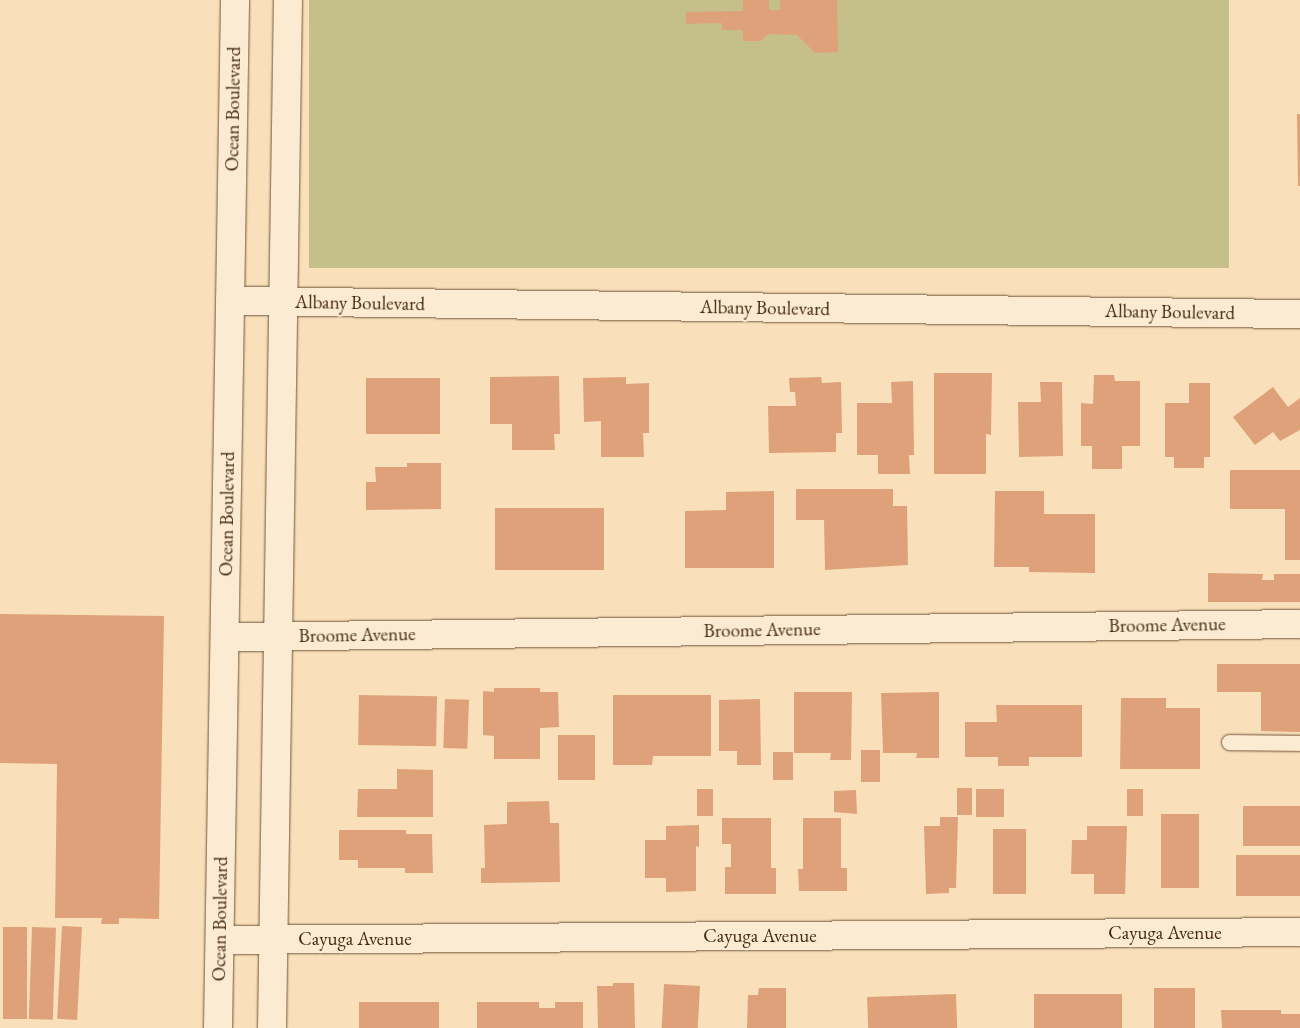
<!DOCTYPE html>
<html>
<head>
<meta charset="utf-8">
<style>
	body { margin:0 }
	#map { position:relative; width:1300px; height:1028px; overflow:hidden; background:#f9e0ba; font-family:"EB Garamond",serif }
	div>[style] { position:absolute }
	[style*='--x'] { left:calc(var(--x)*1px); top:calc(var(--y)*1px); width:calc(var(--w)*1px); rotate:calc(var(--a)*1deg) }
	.green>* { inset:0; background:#c5c08a; transform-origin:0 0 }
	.building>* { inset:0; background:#dfa17a; transform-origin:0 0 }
	.roads { filter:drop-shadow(0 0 1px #72563b) drop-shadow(0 0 1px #72563b) }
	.lane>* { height:15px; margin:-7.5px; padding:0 7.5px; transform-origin:7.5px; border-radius:7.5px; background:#fbebd2 }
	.street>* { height:28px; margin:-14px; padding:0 14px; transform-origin:14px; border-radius:14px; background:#fbebd2 }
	span { translate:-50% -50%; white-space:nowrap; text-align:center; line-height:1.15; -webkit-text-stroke:4.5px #fbebd2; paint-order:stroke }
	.street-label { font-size:19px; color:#452811 }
</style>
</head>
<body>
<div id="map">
	<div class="green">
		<div style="left:309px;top:0;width:920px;height:268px"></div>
	</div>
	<div class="building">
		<div style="clip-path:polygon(743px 0,769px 0,769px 10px,780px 10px,780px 0,837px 0,838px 52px,815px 53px,797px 35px,768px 34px,761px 41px,743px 41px,743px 30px,722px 30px,722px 23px,686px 24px,686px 12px,743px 11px)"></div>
		<div style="clip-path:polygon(1297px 114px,1300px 114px,1300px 186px,1298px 186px)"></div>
		<div style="clip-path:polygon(934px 373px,992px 373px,991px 435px,986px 434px,986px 474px,934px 474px)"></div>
		<div style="clip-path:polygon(1094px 375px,1114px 375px,1115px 381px,1140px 381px,1140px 446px,1122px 446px,1122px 469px,1092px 469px,1092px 446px,1081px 446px,1081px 403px,1093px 404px)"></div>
		<div style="clip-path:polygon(559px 376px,560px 434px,554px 434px,555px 450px,512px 450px,512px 424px,490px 424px,490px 377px)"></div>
		<div style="clip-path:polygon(626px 377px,626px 384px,649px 383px,649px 433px,643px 433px,644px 457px,601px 457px,601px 421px,584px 422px,583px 378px)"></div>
		<div style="clip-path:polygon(821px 377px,822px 383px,841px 382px,842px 433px,836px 433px,836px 452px,769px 453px,768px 406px,796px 406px,795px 392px,790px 392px,789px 378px)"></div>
		<div style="left:366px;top:378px;width:74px;height:56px"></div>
		<div style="clip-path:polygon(913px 381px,914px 455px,909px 455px,910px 474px,878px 474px,878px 455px,857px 455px,857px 403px,892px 403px,891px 382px)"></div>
		<div style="clip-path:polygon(1040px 382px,1062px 382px,1063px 456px,1019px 457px,1018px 402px,1041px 402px)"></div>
		<div style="clip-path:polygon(1189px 383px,1210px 383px,1210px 457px,1204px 457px,1204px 468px,1174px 468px,1174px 457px,1165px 457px,1165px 403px,1189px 403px)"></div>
		<div style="clip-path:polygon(1273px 387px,1288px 407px,1300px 398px,1300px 430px,1280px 441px,1273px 432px,1255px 445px,1233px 417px)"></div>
		<div style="clip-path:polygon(407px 463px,441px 463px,441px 509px,366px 510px,366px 482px,376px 482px,375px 467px,407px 467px)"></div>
		<div style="clip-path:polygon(1230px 470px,1300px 470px,1300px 560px,1285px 560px,1285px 509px,1230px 509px)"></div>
		<div style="clip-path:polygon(796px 489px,893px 489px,893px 506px,907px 506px,908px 565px,825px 570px,824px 520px,796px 520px)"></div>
		<div style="clip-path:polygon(774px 491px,774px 568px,685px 568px,685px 511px,726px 510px,726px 492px)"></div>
		<div style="clip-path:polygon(995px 491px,1044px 491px,1044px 514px,1095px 514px,1095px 573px,1029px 572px,1029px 567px,994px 567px)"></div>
		<div style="left:495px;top:508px;width:109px;height:62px"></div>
		<div style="clip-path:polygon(1208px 573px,1263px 574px,1262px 580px,1274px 580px,1274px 574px,1300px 574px,1300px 602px,1208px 602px)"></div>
		<div style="clip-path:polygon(0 614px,164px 616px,159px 919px,119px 918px,119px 924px,101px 924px,102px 918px,55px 918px,57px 764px,0 763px)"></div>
		<div style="clip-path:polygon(1217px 664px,1300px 664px,1300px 732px,1261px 731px,1261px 692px,1217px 692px)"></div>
		<div style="clip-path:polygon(494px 688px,540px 688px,540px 692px,558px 692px,559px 727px,540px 728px,540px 759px,494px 759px,494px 736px,483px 735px,483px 691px,494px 692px)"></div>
		<div style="clip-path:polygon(794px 692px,852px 692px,851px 760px,830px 760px,831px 753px,794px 753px)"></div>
		<div style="clip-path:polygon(939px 692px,939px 758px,916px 758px,917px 753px,883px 753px,881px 693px)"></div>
		<div style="left:359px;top:695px;width:78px;height:50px;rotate:1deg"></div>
		<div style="clip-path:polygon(613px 695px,711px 695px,711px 756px,653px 756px,652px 765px,613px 765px)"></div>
		<div style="clip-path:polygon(1121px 698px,1166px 698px,1166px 708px,1200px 708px,1200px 769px,1120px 769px)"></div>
		<div style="left:445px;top:699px;width:24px;height:49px;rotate:2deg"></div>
		<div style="clip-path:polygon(760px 699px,761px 765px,737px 765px,737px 751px,719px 751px,719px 700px)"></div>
		<div style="clip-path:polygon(996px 705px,1082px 705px,1082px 757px,1029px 757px,1029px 766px,998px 766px,998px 757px,965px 757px,965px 722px,997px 722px)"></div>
		<div style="left:558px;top:735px;width:37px;height:45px"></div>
		<div style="left:880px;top:750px;width:32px;height:19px;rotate:90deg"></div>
		<div style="left:793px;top:752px;width:28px;height:20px;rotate:90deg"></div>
		<div style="clip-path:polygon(397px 769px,433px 770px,433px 817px,357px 817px,358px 789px,397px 789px)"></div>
		<div style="left:957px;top:788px;width:15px;height:27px"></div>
		<div style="left:713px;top:789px;width:27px;height:16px;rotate:90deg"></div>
		<div style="left:976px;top:789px;width:28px;height:28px"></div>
		<div style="left:1127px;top:789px;width:16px;height:27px"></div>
		<div style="clip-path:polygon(856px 790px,857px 814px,834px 812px,834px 791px)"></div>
		<div style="clip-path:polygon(549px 801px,550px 823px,559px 823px,560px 882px,481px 883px,481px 868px,485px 868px,484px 825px,507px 824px,507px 802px)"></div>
		<div style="left:1243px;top:806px;width:57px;height:40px"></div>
		<div style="left:1161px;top:814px;width:38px;height:74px"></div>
		<div style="clip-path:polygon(940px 817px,958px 817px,956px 888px,949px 888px,949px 893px,926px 894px,924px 826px,940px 826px)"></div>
		<div style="clip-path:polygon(722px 818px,771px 818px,771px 868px,776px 868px,776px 894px,725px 894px,725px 867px,731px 867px,731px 844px,722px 844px)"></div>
		<div style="clip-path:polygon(803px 818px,841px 818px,841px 868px,847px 868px,847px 891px,799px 891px,798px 869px,803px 869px)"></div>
		<div style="clip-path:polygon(699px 825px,699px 847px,696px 846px,696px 891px,666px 892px,666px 878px,645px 878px,645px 840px,666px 840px,666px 826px)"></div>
		<div style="clip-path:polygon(1087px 826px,1127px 826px,1125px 894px,1094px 894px,1094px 874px,1071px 874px,1072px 840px,1087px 840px)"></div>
		<div style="left:993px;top:829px;width:33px;height:65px"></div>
		<div style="clip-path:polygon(339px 830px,406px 830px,406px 834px,432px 834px,433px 873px,405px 873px,405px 868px,358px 868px,358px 860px,339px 860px)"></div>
		<div style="left:1236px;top:855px;width:64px;height:41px"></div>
		<div style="left:62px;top:926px;width:20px;height:93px;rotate:3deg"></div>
		<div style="left:3px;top:927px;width:24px;height:92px"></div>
		<div style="left:32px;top:927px;width:24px;height:92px;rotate:2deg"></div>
		<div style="clip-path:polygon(613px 983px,634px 983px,635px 1028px,598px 1028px,597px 986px,613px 986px)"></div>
		<div style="left:664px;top:984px;width:36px;height:44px;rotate:3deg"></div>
		<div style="clip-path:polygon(759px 988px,786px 988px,786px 1028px,747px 1028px,748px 995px,758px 995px)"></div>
		<div style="left:1154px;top:988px;width:41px;height:40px"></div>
		<div style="left:956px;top:994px;width:34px;height:89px;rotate:88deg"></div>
		<div style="left:1122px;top:994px;width:34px;height:88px;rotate:90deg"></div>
		<div style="left:439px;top:1002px;width:26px;height:80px;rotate:90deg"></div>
		<div style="clip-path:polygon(477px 1002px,539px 1002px,539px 1008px,555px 1008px,555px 1002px,583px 1002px,583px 1028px,477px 1028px)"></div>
		<div style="clip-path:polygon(1221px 1010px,1281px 1010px,1281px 1014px,1300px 1014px,1300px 1028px,1222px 1028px)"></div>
	</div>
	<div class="roads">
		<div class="lane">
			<div style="--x:1229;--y:742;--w:71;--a:0.8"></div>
		</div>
		<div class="street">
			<div style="--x:230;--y:301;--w:1070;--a:0.7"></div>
			<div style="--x:225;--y:637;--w:1075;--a:-0.69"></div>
			<div style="--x:220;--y:940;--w:1080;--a:-0.42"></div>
			<div style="--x:218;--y:1028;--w:1028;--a:-89.05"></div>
			<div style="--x:272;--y:1028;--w:1028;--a:-89.11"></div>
		</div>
	</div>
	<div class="street-label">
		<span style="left:233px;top:109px;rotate:-89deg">Ocean Boulevard</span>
		<span style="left:360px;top:303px;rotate:1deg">Albany Boulevard</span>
		<span style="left:765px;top:308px;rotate:1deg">Albany Boulevard</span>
		<span style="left:1170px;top:312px;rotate:1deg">Albany Boulevard</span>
		<span style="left:227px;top:514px;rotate:-89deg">Ocean Boulevard</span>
		<span style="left:1167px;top:625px;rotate:-1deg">Broome Avenue</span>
		<span style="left:762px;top:630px;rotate:-1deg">Broome Avenue</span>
		<span style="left:357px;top:635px;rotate:-1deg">Broome Avenue</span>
		<span style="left:220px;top:919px;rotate:-89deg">Ocean Boulevard</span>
		<span style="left:1165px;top:933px">Cayuga Avenue</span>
		<span style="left:760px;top:936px">Cayuga Avenue</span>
		<span style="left:355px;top:939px">Cayuga Avenue</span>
	</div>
</div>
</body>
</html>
